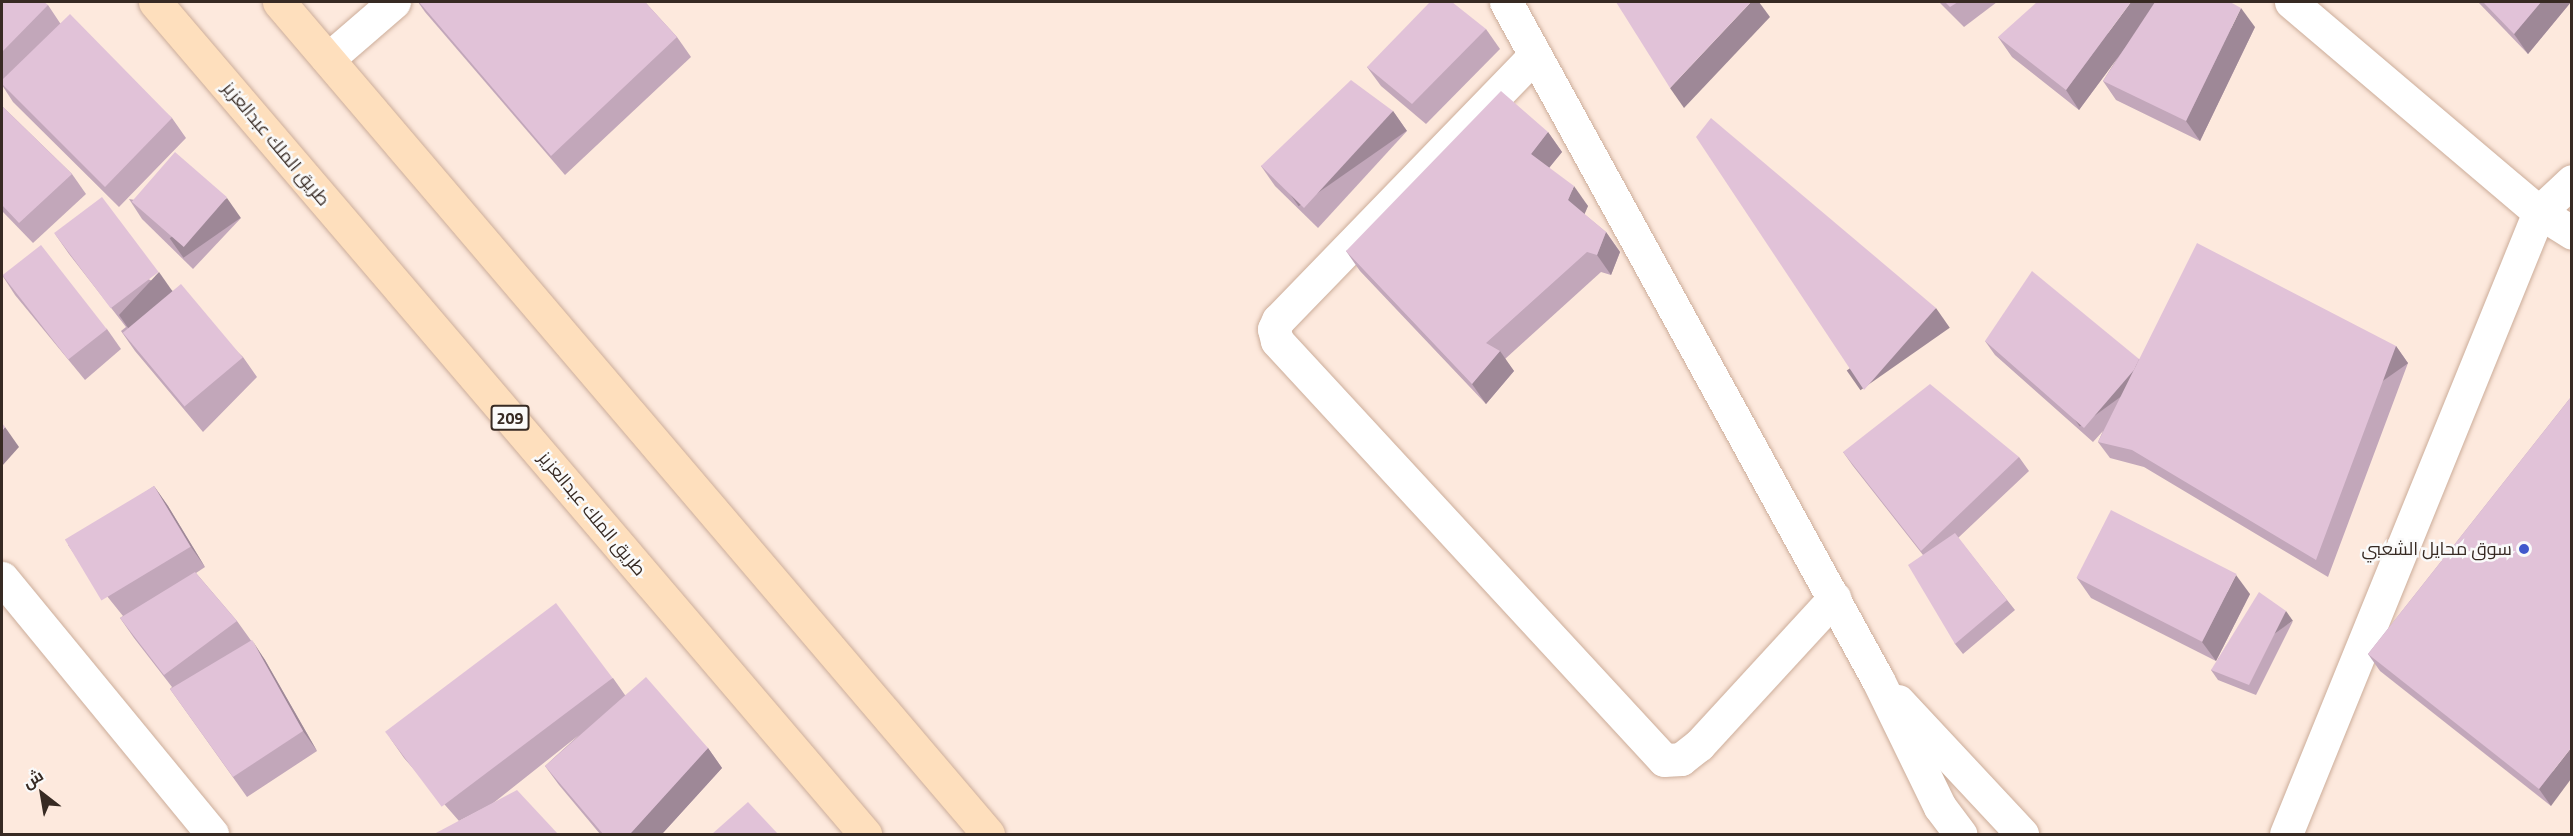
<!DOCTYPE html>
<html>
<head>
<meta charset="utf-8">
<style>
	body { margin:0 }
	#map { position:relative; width:2573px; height:836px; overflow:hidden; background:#fde9dd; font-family:"Titillium Web",Cairo,sans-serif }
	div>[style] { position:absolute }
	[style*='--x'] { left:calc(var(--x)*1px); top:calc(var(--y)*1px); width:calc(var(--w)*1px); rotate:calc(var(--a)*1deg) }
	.roads { filter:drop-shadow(0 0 2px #ccad9a) drop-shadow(0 0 2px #ccad9a) }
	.street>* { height:33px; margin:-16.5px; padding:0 16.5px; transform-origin:16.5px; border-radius:16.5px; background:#fff }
	.primary>* { height:33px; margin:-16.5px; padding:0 16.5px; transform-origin:16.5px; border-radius:16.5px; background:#fedfbd }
	.wall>* { inset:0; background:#c2a7ba }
	.shaded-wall>* { inset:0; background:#9e8897; transform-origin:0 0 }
	.building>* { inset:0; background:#e1c2d8; transform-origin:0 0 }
	.dots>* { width:16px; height:16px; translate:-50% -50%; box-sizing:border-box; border:3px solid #fafafa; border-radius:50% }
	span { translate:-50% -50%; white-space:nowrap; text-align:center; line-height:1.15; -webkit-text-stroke:5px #fafafa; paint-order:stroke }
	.shield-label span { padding:2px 4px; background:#fafafa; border:2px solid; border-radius:4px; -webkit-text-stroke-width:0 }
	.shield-label { font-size:16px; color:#372a23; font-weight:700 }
	.street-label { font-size:18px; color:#372a23 }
	.poi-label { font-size:18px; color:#372a23 }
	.right { translate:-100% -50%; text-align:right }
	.frame { position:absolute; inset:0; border:3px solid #372a23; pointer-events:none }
	.north { position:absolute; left:12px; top:764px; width:60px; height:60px; -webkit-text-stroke:4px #fafafa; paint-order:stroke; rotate:329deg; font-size:16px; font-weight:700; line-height:24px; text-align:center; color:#372a23 }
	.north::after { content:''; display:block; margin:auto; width:21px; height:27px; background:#372a23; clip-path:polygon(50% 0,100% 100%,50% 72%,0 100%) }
</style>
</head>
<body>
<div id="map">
	<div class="roads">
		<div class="street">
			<div style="--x:1506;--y:2;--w:773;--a:61.25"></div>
			<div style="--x:1878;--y:680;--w:141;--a:64"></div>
			<div style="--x:1940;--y:807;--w:34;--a:53"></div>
			<div style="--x:2291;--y:2;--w:325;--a:40.3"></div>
			<div style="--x:2539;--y:212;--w:39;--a:32"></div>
			<div style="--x:1535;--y:55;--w:369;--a:134.1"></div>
			<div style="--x:1278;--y:320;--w:10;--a:114"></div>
			<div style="--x:1274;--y:329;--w:12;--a:76"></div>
			<div style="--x:1277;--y:341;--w:570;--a:47.27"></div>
			<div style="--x:1664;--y:760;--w:17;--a:-3"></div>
			<div style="--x:1681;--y:759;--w:23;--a:-38"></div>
			<div style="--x:1699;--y:745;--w:200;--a:-47.4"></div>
			<div style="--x:328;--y:59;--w:87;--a:-40.8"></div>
			<div style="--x:2;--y:578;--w:331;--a:50.6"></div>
			<div style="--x:1898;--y:701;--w:182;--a:47"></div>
			<div style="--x:2286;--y:834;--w:671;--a:-67.87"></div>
			<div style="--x:2539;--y:212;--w:45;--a:-43.2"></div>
		</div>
		<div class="primary">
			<div style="--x:155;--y:2;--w:1094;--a:49.52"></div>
			<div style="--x:279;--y:2;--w:1093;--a:49.56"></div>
		</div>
	</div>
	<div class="wall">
		<div style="clip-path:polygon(2px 2px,48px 5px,60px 23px,172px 118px,186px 138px,119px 207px,13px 102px,2px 85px)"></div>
		<div style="clip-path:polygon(418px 2px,645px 2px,677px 37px,691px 57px,565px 175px,425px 12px)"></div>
		<div style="clip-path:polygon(1939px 2px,1997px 2px,1964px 27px)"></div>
		<div style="clip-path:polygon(2478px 2px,2571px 2px,2528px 54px)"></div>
		<div style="clip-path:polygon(2255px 27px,2200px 141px,2116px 100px,2103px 81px,2118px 57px,2079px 110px,2012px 57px,1998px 37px)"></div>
		<div style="clip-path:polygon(1486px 29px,1500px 49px,1426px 124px,1381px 86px,1367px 67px)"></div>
		<div style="clip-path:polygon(2px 106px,72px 174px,86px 194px,33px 243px,2px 211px)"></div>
		<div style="clip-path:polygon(1393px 111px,1407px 131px,1318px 228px,1275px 186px,1261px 166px)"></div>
		<div style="clip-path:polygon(1548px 132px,1562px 152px,1549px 168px,1588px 206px,1584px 214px,1606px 232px,1620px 252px,1611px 275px,1601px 272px,1505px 359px,1514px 371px,1486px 404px,1360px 271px,1346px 251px)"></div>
		<div style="clip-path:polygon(129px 199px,241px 218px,193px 269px,142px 219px)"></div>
		<div style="clip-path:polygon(55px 234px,173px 291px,243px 357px,257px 377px,203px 432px,135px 351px,121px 331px,126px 327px,69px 254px)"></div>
		<div style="clip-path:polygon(2px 275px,107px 329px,121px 349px,85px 380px,15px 295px)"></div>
		<div style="clip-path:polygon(1985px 341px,2139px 359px,2396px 346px,2408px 363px,2328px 577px,2144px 467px,2110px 458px,2098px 442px,2103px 431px,2093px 442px,1995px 355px)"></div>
		<div style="clip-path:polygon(2571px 397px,2551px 806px,2380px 671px,2368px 654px)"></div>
		<div style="clip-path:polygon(1843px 452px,2019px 457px,2029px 471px,1958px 538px,2015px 610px,1963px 654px,1955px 644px,1923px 555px,1853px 466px)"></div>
		<div style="clip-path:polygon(154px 486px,168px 506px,205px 567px,196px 573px,237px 621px,265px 660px,317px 751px,247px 797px,170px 689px,172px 687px,134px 638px,120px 618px,123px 616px,82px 565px,68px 545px)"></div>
		<div style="clip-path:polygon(2077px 578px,2250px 594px,2216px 661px,2091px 598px)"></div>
		<div style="clip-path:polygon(2293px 621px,2256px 695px,2218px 680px,2211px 670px)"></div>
		<div style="clip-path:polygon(613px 678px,625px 695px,708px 748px,722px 768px,662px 834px,600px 834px,559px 785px,545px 766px,579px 735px,492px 804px,459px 821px,404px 758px,390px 738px)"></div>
	</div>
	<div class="shaded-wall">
		<div style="clip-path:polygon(1751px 2px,1759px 2px,1770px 17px,1684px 108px,1670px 88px)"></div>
		<div style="clip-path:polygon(2131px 2px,2159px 2px,2079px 110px,2066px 90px)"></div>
		<div style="clip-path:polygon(2541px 2px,2571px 2px,2528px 54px,2514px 34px)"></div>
		<div style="clip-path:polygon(2241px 8px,2255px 27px,2200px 141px,2186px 121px)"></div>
		<div style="left:1393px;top:111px;width:24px;height:132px;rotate:55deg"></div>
		<div style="clip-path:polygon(1548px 132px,1562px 152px,1544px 174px,1531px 154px)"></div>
		<div style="clip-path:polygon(1574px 186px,1588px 206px,1582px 220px,1568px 200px)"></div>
		<div style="left:227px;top:198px;width:24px;height:70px;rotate:55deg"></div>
		<div style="clip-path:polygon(1606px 232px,1620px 252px,1611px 275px,1597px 255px)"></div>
		<div style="clip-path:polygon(159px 272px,173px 292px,133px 335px,119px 315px)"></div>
		<div style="left:1936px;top:308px;width:24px;height:109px;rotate:55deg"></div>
		<div style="left:2396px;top:346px;width:21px;height:228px;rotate:55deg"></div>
		<div style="clip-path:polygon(1500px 351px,1514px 371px,1486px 404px,1472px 384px)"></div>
		<div style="left:2141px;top:361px;width:17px;height:88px;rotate:54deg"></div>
		<div style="clip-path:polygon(5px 427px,19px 447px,2px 466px,2px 431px)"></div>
		<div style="clip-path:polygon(154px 486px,168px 506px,205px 567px,191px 547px)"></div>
		<div style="clip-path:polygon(2236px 575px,2250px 594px,2216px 661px,2202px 642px)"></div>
		<div style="left:2286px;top:611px;width:12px;height:83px;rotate:55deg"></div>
		<div style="clip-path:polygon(252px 640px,265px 660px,317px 751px,303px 731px)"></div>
		<div style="clip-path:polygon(708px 748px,722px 768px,662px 834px,630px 834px)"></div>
		<div style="clip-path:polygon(2571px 748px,2571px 779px,2551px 806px,2539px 789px)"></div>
	</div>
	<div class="building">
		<div style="clip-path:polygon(2px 2px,44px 2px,48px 5px,2px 52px)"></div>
		<div style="clip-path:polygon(419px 2px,645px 2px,677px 37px,551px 156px)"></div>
		<div style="clip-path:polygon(1430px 2px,1452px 2px,1486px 29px,1412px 104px,1367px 67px)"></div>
		<div style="clip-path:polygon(1616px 2px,1751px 2px,1670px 88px)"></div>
		<div style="clip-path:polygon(1945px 2px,1958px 2px,1950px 7px)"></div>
		<div style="clip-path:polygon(2037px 2px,2131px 2px,2066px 90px,1998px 37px)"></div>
		<div style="clip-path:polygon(2155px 2px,2230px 2px,2241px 8px,2186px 121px,2103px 81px)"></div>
		<div style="clip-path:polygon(2483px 2px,2541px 2px,2514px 34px)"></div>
		<div style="clip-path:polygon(70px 14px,172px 118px,105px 187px,2px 84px,2px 80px)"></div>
		<div style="clip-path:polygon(1351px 80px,1393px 111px,1304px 208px,1261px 166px)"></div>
		<div style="clip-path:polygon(1501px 91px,1548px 132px,1531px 154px,1574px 186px,1568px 200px,1606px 232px,1597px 255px,1587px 252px,1486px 343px,1500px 351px,1472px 384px,1346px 251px)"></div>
		<div style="clip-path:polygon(2px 106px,72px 174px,19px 223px,2px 205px)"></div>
		<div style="clip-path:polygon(1711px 118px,1936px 308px,1864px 390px,1696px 137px)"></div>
		<div style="left:175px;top:152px;width:69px;height:66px;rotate:41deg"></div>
		<div style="left:102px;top:197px;width:94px;height:60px;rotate:53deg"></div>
		<div style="clip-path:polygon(2197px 243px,2396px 346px,2316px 560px,2132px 450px,2098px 442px)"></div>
		<div style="left:41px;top:245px;width:107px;height:49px;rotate:52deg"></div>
		<div style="clip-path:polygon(2032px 271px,2139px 359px,2134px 370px,2084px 428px,1985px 341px)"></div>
		<div style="left:181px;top:284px;width:96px;height:76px;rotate:50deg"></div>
		<div style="clip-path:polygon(1930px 384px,2019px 457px,1921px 551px,1843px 452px)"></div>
		<div style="clip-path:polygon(2571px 397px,2571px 748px,2539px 789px,2368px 654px)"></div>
		<div style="clip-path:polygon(2px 423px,5px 427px,2px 431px)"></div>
		<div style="left:154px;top:486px;width:71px;height:104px;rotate:59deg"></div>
		<div style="left:2111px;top:510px;width:141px;height:76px;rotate:27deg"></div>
		<div style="clip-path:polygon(1955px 533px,2007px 600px,1955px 644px,1908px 565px)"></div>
		<div style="clip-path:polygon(195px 572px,237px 621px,164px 675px,120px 618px)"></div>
		<div style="clip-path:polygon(2259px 592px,2286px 611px,2249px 685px,2211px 670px)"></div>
		<div style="left:556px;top:603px;width:94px;height:214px;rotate:53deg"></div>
		<div style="clip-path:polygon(252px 640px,303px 731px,233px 777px,170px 689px)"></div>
		<div style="clip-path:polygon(646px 677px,708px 748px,630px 834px,603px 834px,545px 766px)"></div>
		<div style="clip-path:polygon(517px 790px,558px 834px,434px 834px)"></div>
		<div style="clip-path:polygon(748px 802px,778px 834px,712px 834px)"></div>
	</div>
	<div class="dots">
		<div style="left:2524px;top:549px;background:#4158cc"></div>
	</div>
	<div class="shield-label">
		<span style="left:510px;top:418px">209</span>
	</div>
	<div class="street-label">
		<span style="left:276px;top:144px;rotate:50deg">طريق الملك عبدالعزيز</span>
		<span style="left:592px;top:514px;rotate:50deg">طريق الملك عبدالعزيز</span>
	</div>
	<div class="poi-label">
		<span class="right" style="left:2512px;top:549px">سوق محايل الشعبي</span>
	</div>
	<div class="frame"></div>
	<div class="north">ش</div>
</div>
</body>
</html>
